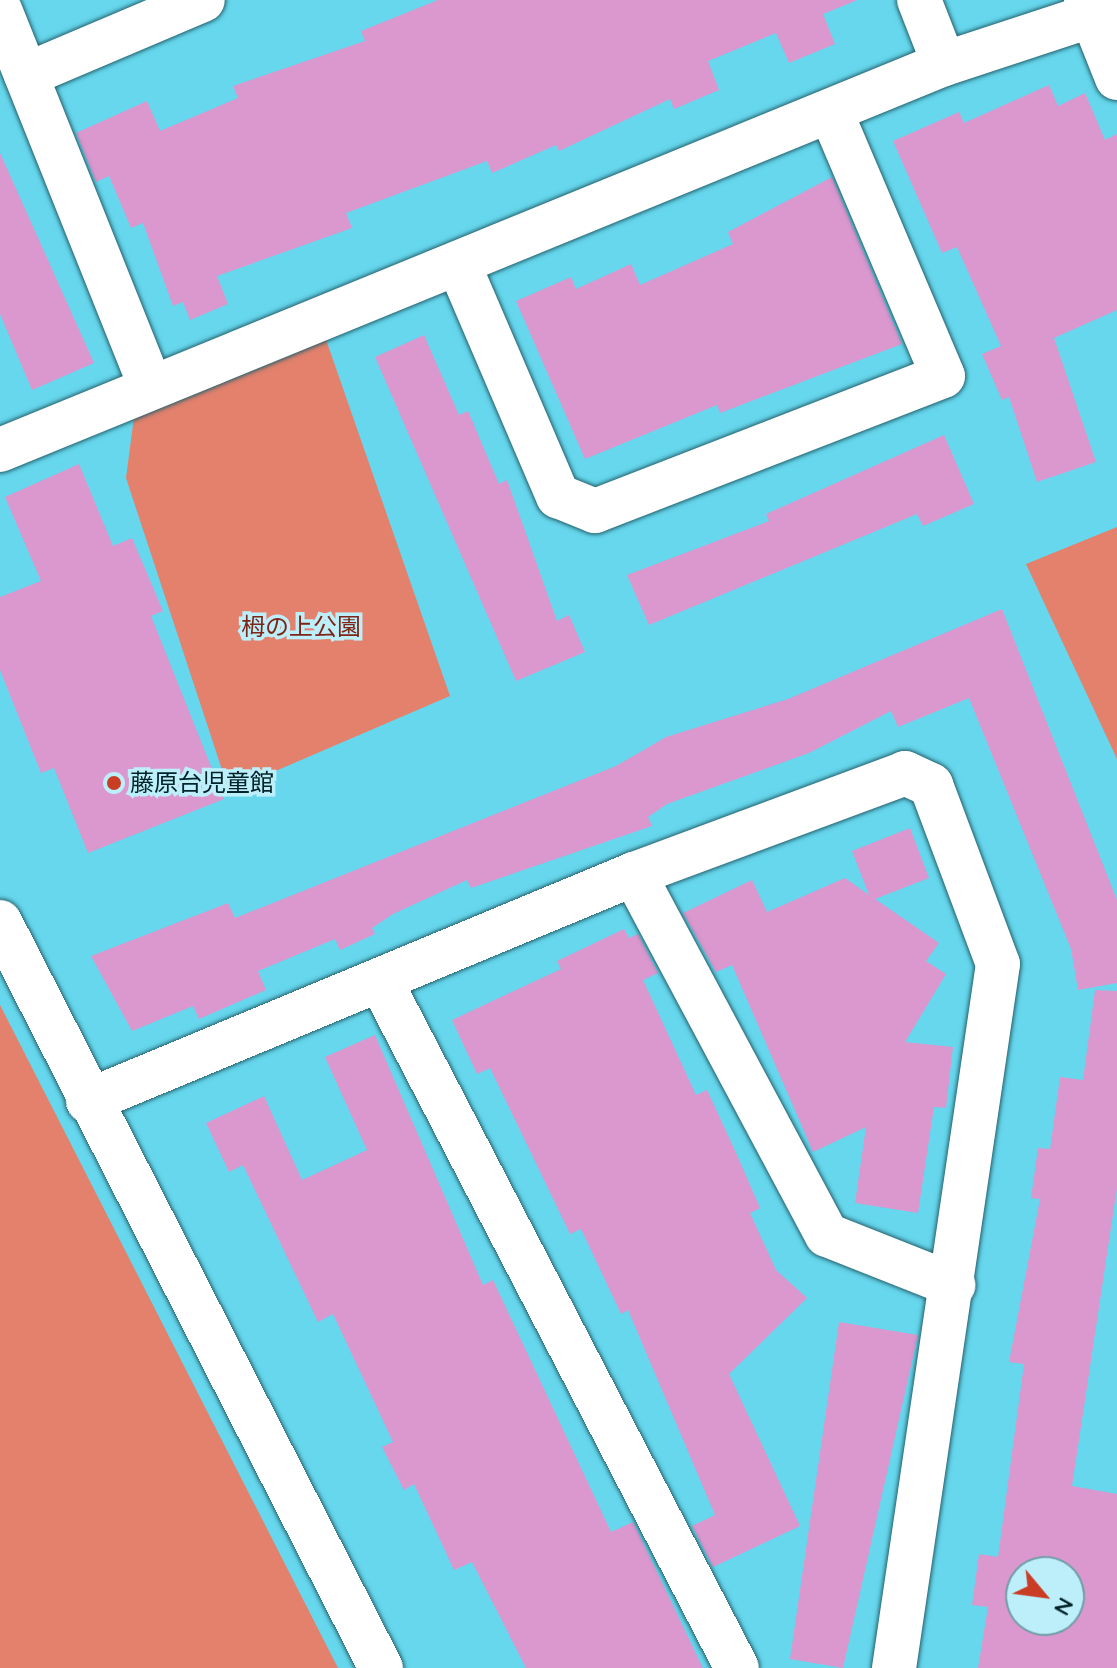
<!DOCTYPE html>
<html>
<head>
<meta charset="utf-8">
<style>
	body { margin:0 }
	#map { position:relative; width:1117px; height:1668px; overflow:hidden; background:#66d7ed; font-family:Quicksand,"Noto Sans JP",sans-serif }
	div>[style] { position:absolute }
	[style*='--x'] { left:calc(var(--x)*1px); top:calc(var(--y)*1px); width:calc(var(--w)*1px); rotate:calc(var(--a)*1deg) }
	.green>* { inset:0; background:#e3816d }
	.building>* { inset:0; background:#da98cf }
	.roads { filter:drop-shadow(0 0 2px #25616d) drop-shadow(0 0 2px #25616d) }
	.minor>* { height:44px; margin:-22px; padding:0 22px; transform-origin:22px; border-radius:22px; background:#fff }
	.tertiary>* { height:44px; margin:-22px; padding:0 22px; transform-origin:22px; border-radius:22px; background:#fff }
	.dots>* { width:22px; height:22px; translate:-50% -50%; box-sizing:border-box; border:4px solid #bdeffa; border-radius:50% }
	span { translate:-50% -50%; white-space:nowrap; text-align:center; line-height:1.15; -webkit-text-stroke:7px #bdeffa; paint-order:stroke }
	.park-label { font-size:24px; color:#7e2515 }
	.poi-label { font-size:24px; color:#002329 }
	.left { translate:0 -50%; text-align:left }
	.north { position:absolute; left:1005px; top:1556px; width:80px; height:80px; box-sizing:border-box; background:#bdeffa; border:2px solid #719da6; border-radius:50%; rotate:119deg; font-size:22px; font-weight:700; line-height:32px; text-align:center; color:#002329 }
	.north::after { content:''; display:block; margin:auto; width:28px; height:36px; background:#c83d24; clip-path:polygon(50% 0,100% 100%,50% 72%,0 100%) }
</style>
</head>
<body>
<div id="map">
	<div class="green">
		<div style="clip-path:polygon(323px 331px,450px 696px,229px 791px,126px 478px,134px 417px)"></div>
		<div style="clip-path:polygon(1117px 527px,1117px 759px,1026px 564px)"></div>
		<div style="clip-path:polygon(0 1005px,338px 1668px,0 1668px)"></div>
	</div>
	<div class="building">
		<div style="clip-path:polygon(438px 0,855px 0,855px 1px,823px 14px,835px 44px,789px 63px,776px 33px,708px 61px,719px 90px,674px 109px,670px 99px,559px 151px,556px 145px,492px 173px,487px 161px,346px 213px,352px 228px,217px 276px,228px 304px,190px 320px,183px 302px,173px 306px,143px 223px,131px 228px,109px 176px,96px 182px,76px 133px,147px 101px,160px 131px,238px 98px,233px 86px,365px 41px,361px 31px)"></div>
		<div style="clip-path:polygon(1049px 85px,1058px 106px,1085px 93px,1105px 140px,1117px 134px,1117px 310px,1054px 338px,1096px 462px,1037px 482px,1009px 397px,1002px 400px,982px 354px,1001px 346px,957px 247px,942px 253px,893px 141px,959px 112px,964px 123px)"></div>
		<div style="clip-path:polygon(0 153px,94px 363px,32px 390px,0 314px)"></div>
		<div style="clip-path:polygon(832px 177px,902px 344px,720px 413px,717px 405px,585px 459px,516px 301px,571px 277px,576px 289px,631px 264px,640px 285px,733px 244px,728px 232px)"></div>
		<div style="clip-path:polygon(424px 335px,459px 415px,468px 411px,499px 484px,507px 480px,557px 621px,569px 615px,585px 652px,516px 681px,375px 357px)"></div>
		<div style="clip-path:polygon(944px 435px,974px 504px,923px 526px,917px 514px,649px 625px,627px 575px,769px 521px,766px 514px)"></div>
		<div style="clip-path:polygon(79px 464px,113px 546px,132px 538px,163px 611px,151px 616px,224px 799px,88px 853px,54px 768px,41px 773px,0 670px,0 597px,41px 581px,5px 497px)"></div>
		<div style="clip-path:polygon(1002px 609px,1117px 900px,1117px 983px,1078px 990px,1071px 949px,969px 698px,898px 727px,891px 711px,809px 753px,667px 804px,648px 817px,652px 826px,471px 888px,467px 880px,393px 914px,372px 928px,375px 934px,340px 950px,335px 939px,258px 971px,266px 990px,199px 1019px,193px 1006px,132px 1031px,91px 956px,228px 903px,235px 918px,616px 766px,666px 737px,788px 699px)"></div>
		<div style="clip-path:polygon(910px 828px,929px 878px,875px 899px,939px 943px,926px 961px,946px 974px,905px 1042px,953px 1047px,946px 1108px,934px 1107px,918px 1213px,855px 1203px,866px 1127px,813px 1152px,732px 965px,716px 972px,683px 913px,752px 880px,767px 912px,845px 878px,869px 895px,852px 851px)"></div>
		<div style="clip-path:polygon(624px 929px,629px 938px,638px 934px,658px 973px,643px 980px,696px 1095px,707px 1090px,737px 1155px,760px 1208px,750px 1213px,776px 1270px,807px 1298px,729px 1374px,800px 1526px,713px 1567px,692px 1526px,715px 1515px,628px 1310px,621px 1314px,581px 1229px,570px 1234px,490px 1068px,477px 1074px,452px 1020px,561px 969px,557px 961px)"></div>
		<div style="clip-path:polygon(evenodd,1095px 990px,1117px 991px,1117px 1188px,1072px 1486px,1117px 1494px,1117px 1668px,978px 1668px,988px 1607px,972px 1605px,979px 1554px,998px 1557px,1024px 1364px,1009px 1362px,1040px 1199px,1031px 1198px,1038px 1148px,1050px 1149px,1060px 1077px,1083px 1080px,1095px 990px,1021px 1572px,1069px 1572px,1069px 1620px,1021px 1620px,1021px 1572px)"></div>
		<div style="clip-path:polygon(375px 1035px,483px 1285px,493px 1280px,611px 1532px,633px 1522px,703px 1668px,526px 1668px,472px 1562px,454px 1570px,414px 1484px,404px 1490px,382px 1447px,393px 1442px,333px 1314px,318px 1322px,243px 1165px,229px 1172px,206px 1123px,264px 1096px,302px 1180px,367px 1150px,325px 1057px)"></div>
		<div style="clip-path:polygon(839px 1322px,918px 1335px,843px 1668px,790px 1659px)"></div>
	</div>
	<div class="roads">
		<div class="minor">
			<div style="--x:1086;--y:0;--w:84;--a:68.3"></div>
			<div style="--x:0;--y:10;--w:404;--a:68.2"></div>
			<div style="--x:944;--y:64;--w:182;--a:-18.2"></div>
			<div style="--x:26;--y:75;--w:192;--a:-23"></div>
			<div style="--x:458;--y:263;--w:254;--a:66.8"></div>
			<div style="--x:558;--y:496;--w:40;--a:22"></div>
			<div style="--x:595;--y:511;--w:373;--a:-21.2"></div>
			<div style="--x:943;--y:376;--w:287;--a:-113"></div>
			<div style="--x:0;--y:450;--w:1020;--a:-22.24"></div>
			<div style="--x:944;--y:64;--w:69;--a:-111.3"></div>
			<div style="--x:634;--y:874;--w:409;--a:61.9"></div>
			<div style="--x:827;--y:1235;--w:136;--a:21.6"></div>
			<div style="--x:380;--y:980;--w:775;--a:62.58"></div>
			<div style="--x:88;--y:1101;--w:591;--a:-22.58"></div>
			<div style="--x:634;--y:874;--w:289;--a:-20.4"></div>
			<div style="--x:905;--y:773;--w:29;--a:25"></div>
			<div style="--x:931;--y:785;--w:191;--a:69.5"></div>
			<div style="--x:998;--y:964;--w:712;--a:98.4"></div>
		</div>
		<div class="tertiary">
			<div style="--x:0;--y:922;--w:838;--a:62.95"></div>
		</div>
	</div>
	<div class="dots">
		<div style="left:114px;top:783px;background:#c83d24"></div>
	</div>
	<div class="park-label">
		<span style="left:301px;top:627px">栂の上公園</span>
	</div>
	<div class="poi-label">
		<span class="left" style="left:130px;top:783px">藤原台児童館</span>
	</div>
	<div class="north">N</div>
</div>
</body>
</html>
